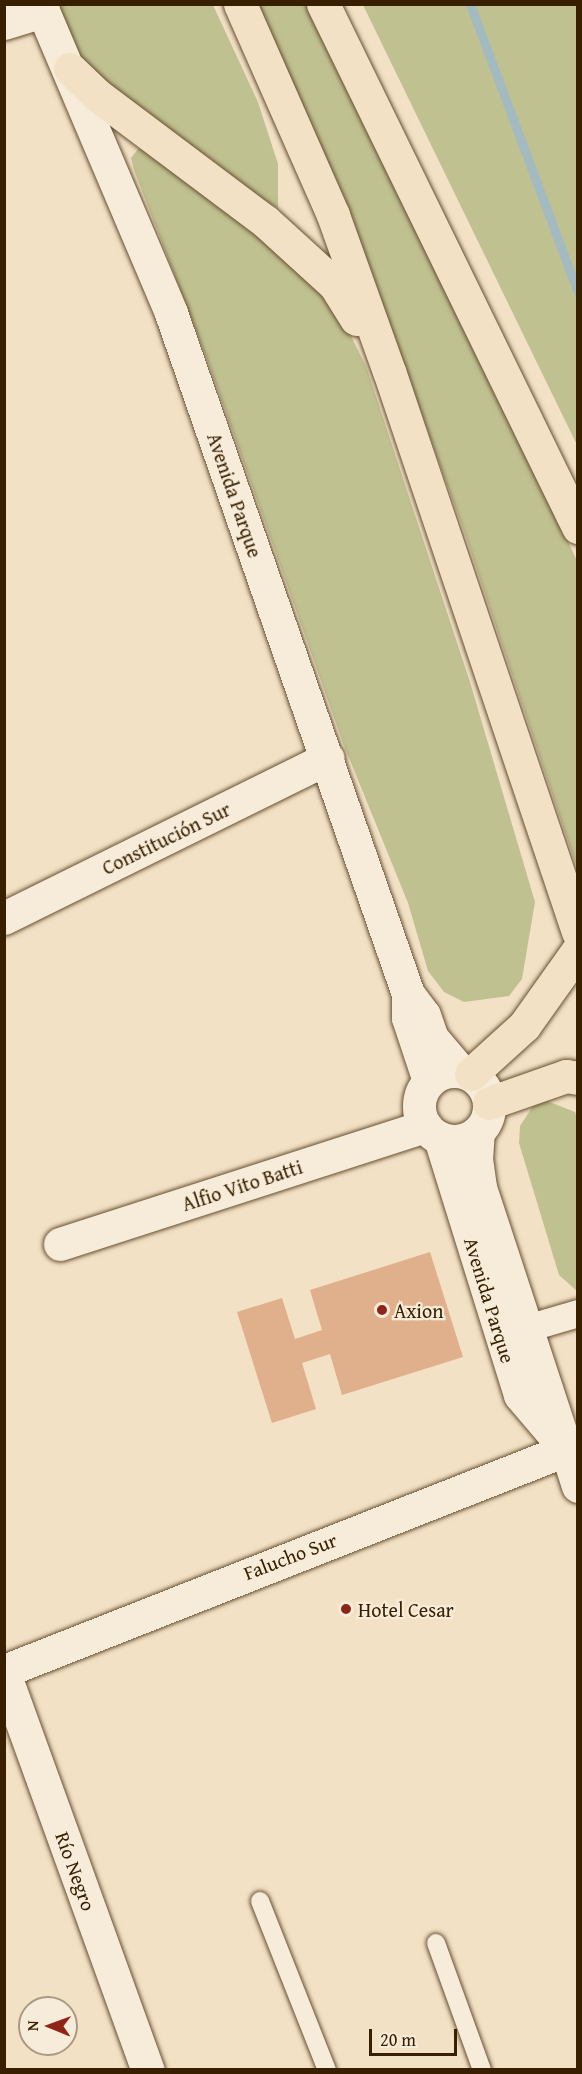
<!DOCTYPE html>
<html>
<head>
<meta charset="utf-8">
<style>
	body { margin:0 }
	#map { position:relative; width:582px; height:2074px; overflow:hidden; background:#f3e1c5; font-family:"Gentium Book Plus",serif }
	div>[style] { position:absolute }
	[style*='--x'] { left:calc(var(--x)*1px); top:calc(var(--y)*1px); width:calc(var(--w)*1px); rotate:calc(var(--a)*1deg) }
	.green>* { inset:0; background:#c0c191 }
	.stream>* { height:9px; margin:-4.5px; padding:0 4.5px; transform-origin:4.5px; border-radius:4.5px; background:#a2bac0 }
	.building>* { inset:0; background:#e0af8b }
	.roads { filter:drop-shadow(0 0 2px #665031) drop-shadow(0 0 2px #665031) }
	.service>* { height:18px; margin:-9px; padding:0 9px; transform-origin:9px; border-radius:9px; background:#f7ecd9 }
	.pedestrian>* { height:27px; margin:-13.5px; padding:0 13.5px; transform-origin:13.5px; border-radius:13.5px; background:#f7ecd9 }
	.minor>* { height:33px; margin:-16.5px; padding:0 16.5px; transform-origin:16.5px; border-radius:16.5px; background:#f7ecd9 }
	.tertiary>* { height:33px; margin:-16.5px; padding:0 16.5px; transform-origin:16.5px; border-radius:16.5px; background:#f7ecd9 }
	.tertiary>.ring { margin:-16.5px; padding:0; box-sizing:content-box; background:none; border:33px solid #f7ecd9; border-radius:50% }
	.trunk>* { height:33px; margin:-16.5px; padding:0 16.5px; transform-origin:16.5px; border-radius:16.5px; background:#f3e1c5 }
	.dots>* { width:16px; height:16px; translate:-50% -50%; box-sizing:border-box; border:3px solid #f7ecd9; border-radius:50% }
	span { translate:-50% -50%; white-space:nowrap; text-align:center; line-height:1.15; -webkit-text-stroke:4.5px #f7ecd9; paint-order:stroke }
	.street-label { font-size:20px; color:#371f00 }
	.poi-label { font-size:20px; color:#371f00 }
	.left { translate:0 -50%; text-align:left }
	.frame { position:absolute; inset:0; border:6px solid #371f00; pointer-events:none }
	.north { position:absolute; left:18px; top:1996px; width:60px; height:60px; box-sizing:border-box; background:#f7ecd9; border:2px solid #aa9a82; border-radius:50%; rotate:271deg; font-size:16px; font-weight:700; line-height:24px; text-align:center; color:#371f00 }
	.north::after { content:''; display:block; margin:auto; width:21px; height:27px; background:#8f2418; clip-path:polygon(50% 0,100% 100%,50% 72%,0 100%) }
	.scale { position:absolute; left:369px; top:2029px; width:88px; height:27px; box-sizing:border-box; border:3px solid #371f00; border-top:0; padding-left:8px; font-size:18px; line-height:21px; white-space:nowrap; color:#371f00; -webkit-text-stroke:4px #f7ecd9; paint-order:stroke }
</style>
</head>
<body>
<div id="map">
	<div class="green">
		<div style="clip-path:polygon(57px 5px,213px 5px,258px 102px,278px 164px,278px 208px,218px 175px,88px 72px)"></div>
		<div style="clip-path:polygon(257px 5px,309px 5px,511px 416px,577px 561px,577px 868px,464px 531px,370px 272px)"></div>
		<div style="clip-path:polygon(363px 5px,577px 5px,577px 445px)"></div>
		<div style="clip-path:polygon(150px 148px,329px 292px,366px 366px,470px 682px,535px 902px,522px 979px,509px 996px,464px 1002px,444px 992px,428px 971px,408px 903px,343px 743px,208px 361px,134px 170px,131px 158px,138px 149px)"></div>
		<div style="clip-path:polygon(547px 1101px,575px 1112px,577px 1119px,577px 1291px,559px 1275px,519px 1143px,520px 1126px,533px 1106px)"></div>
	</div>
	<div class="stream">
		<div style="--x:470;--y:4;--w:309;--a:69.5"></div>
	</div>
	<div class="building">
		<div style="clip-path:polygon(430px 1252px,463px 1357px,342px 1395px,330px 1354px,302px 1363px,316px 1409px,272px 1423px,237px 1312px,282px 1298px,295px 1339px,322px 1330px,310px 1290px)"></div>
	</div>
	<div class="roads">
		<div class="service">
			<div style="--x:260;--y:1901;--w:182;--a:68.4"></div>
			<div style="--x:436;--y:1943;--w:135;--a:70.1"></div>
		</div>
		<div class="pedestrian">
			<div style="--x:527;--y:1328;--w:53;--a:-16.4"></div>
		</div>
		<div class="minor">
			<div style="--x:4;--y:23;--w:41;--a:-17.1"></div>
			<div style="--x:4;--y:918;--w:361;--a:-26.3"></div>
			<div style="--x:60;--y:1244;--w:384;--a:-17.9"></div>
			<div style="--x:4;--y:1671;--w:617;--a:-21.49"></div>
			<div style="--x:4;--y:1673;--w:422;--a:70.1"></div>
		</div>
		<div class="tertiary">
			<div style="--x:40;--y:4;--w:336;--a:67"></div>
			<div style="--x:171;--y:313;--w:721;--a:70.81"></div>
			<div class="ring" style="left:419px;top:1071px;width:37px;height:37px"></div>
			<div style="--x:429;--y:1081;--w:66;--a:-108.4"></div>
			<div style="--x:408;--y:1018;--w:24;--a:-90"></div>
			<div style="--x:408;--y:994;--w:26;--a:53"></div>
			<div style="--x:424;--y:1015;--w:24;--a:71"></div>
			<div style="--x:432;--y:1038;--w:43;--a:49.7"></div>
			<div style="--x:440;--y:1138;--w:269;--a:72.7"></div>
			<div style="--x:520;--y:1395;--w:71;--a:49.6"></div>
			<div style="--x:566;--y:1449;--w:276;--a:-108.2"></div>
			<div style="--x:480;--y:1187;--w:28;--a:-98"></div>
			<div style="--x:476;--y:1159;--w:27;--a:-86"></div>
			<div style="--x:566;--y:1449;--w:39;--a:72"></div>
		</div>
		<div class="trunk">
			<div style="--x:240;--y:4;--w:231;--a:66.2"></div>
			<div style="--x:333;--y:215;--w:166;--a:70.3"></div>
			<div style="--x:389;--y:371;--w:592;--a:71.38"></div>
			<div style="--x:323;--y:4;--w:582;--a:64.01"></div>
			<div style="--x:70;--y:69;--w:37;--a:44"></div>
			<div style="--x:97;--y:95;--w:210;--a:36.9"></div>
			<div style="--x:265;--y:221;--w:95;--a:42.4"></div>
			<div style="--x:335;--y:285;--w:40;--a:58"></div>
			<div style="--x:471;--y:1074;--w:72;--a:-42.2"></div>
			<div style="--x:524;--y:1026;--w:93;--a:-54.6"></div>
			<div style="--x:489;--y:1103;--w:82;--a:-19.3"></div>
			<div style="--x:566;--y:1076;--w:12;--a:9"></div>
		</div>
	</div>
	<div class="dots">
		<div style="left:382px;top:1310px;background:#8f2418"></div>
		<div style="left:346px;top:1609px;background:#8f2418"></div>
	</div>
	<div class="street-label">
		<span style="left:235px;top:495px;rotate:71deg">Avenida Parque</span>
		<span style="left:166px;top:838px;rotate:-26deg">Constitución Sur</span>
		<span style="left:242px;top:1185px;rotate:-18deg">Alfio Vito Batti</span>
		<span style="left:490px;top:1300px;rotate:73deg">Avenida Parque</span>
		<span style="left:290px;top:1556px;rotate:-21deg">Falucho Sur</span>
		<span style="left:76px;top:1871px;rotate:70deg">Río Negro</span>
	</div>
	<div class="poi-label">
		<span class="left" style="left:394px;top:1310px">Axion</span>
		<span class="left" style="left:358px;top:1609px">Hotel Cesar</span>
	</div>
	<div class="frame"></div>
	<div class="north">N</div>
	<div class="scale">20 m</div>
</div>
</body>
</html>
